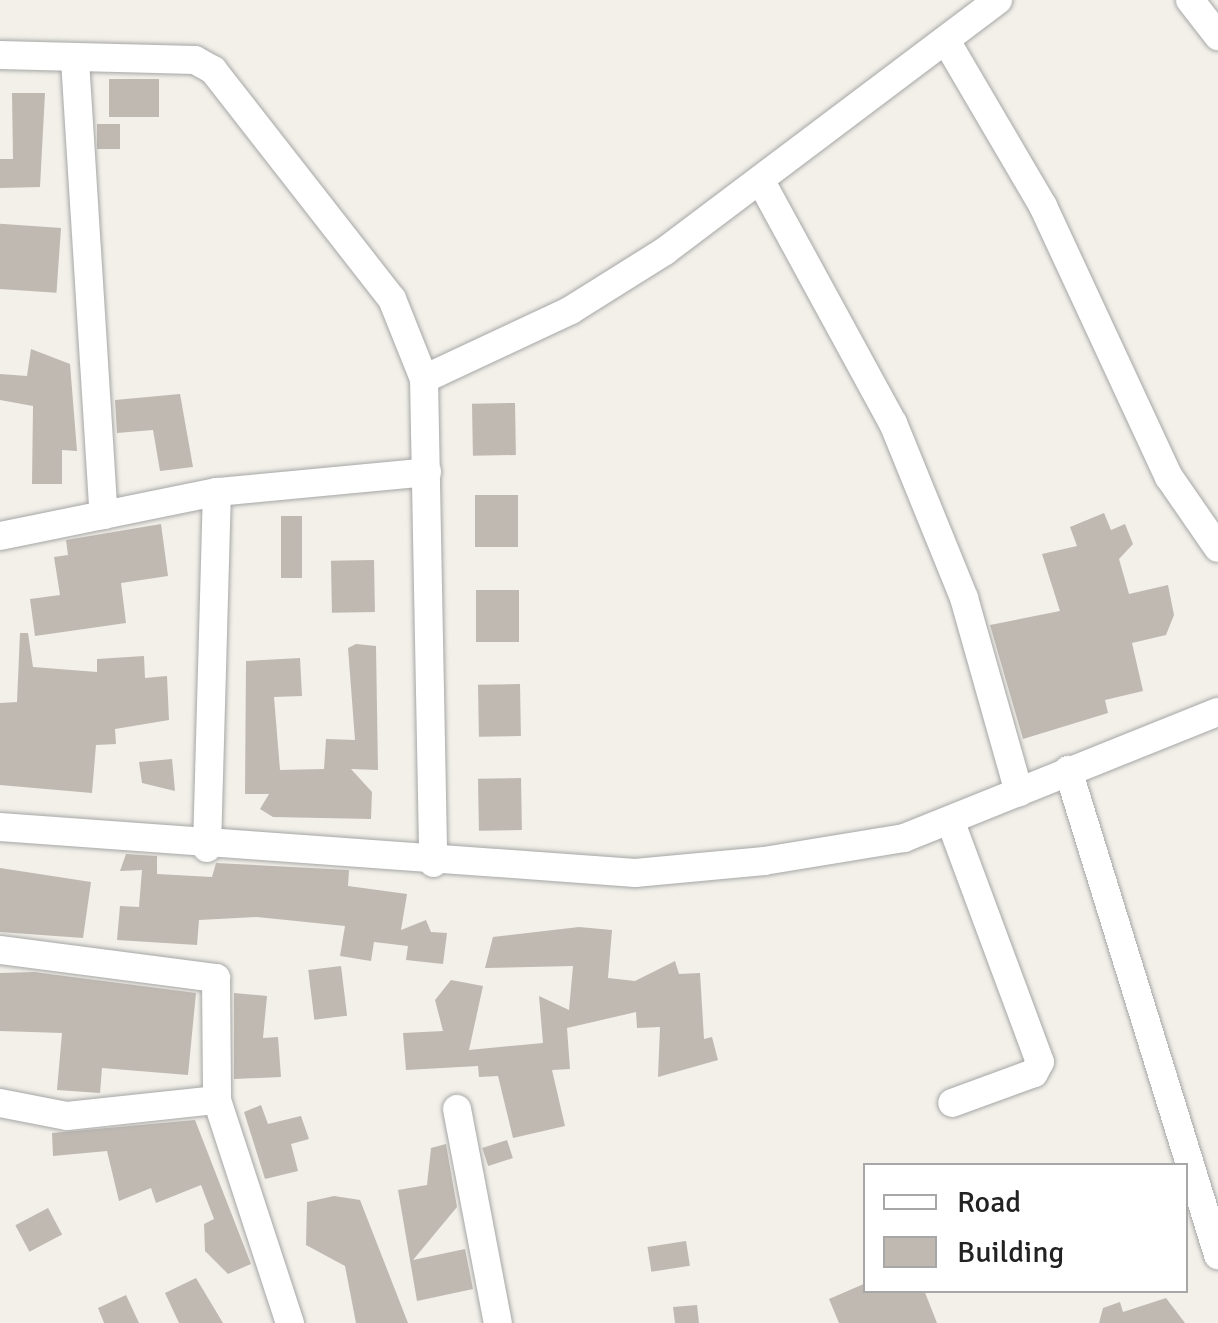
<!DOCTYPE html>
<html>
<head>
<meta charset="utf-8">
<style>
	body { margin:0 }
	#map { position:relative; width:1218px; height:1323px; overflow:hidden; background:#f2f0e9; font-family:Signika,sans-serif }
	div>[style] { position:absolute }
	[style*='--x'] { left:calc(var(--x)*1px); top:calc(var(--y)*1px); width:calc(var(--w)*1px); rotate:calc(var(--a)*1deg) }
	.building>* { inset:0; background:#bfb9b2; transform-origin:0 0 }
	.roads { filter:drop-shadow(0 0 2px #a6a6a6) drop-shadow(0 0 2px #a6a6a6) }
	.minor>* { height:28px; margin:-14px; padding:0 14px; transform-origin:14px; border-radius:14px; background:#fff }
	span { translate:-50% -50%; white-space:nowrap; text-align:center; line-height:1.15; -webkit-text-stroke:8px #fff; paint-order:stroke }
	.legend { position:absolute; left:863px; top:1163px; width:325px; height:130px; box-sizing:border-box; background:#fff; border:2px solid #a7a7a7; margin:0; padding:12px 18px; list-style:none; font-size:30px; color:#222 }
	.legend li { display:flex; align-items:center; gap:20px; height:50px }
	.legend b { width:50px; border:2px solid #a7a7a7 }
</style>
</head>
<body>
<div id="map">
	<div class="building">
		<div style="left:109px;top:79px;width:50px;height:38px"></div>
		<div style="clip-path:polygon(12px 93px,45px 93px,40px 187px,0 188px,0 159px,13px 159px)"></div>
		<div style="left:120px;top:124px;width:25px;height:23px;rotate:90deg"></div>
		<div style="left:61px;top:228px;width:65px;height:61px;rotate:94deg"></div>
		<div style="clip-path:polygon(31px 349px,70px 364px,77px 451px,62px 450px,62px 484px,32px 484px,33px 406px,0 400px,0 374px,27px 376px)"></div>
		<div style="clip-path:polygon(180px 394px,193px 467px,160px 471px,153px 430px,117px 433px,115px 400px)"></div>
		<div style="left:515px;top:403px;width:52px;height:43px;rotate:89deg"></div>
		<div style="left:518px;top:495px;width:52px;height:43px;rotate:90deg"></div>
		<div style="clip-path:polygon(1104px 513px,1111px 530px,1125px 524px,1133px 544px,1119px 559px,1129px 594px,1168px 585px,1174px 615px,1166px 635px,1132px 643px,1143px 691px,1105px 700px,1108px 713px,1023px 739px,990px 625px,1060px 611px,1042px 554px,1077px 546px,1070px 527px)"></div>
		<div style="left:281px;top:516px;width:21px;height:62px"></div>
		<div style="clip-path:polygon(161px 524px,168px 576px,121px 583px,126px 623px,35px 636px,30px 599px,60px 595px,54px 557px,68px 555px,66px 540px)"></div>
		<div style="left:374px;top:560px;width:52px;height:43px;rotate:89deg"></div>
		<div style="left:519px;top:590px;width:52px;height:43px;rotate:90deg"></div>
		<div style="clip-path:polygon(20px 633px,28px 633px,33px 667px,97px 672px,97px 659px,144px 656px,145px 678px,167px 676px,169px 720px,115px 729px,116px 744px,96px 745px,92px 793px,0 785px,0 703px,17px 702px)"></div>
		<div style="clip-path:polygon(356px 644px,376px 646px,378px 770px,351px 769px,372px 792px,371px 819px,273px 817px,260px 809px,269px 794px,245px 794px,246px 661px,300px 658px,302px 696px,274px 697px,280px 770px,324px 769px,326px 739px,355px 740px,348px 648px)"></div>
		<div style="left:520px;top:684px;width:52px;height:42px;rotate:89deg"></div>
		<div style="clip-path:polygon(172px 759px,175px 791px,142px 783px,139px 762px)"></div>
		<div style="left:521px;top:778px;width:52px;height:43px;rotate:89deg"></div>
		<div style="clip-path:polygon(126px 854px,157px 856px,157px 874px,212px 877px,216px 863px,349px 870px,348px 886px,407px 894px,401px 930px,426px 920px,431px 932px,447px 933px,443px 964px,406px 960px,408px 946px,374px 942px,371px 961px,340px 956px,345px 926px,257px 917px,199px 920px,197px 945px,117px 940px,120px 906px,139px 907px,142px 870px,120px 871px)"></div>
		<div style="clip-path:polygon(0 868px,91px 882px,83px 938px,0 932px)"></div>
		<div style="clip-path:polygon(579px 927px,612px 930px,608px 978px,635px 981px,675px 961px,679px 974px,700px 973px,704px 1039px,712px 1037px,718px 1060px,658px 1077px,660px 1027px,637px 1028px,636px 1012px,567px 1028px,570px 1069px,552px 1070px,565px 1126px,513px 1138px,498px 1076px,479px 1077px,478px 1066px,406px 1070px,403px 1033px,443px 1031px,435px 1000px,451px 980px,483px 986px,469px 1050px,543px 1043px,539px 996px,569px 1010px,573px 966px,485px 968px,493px 937px)"></div>
		<div style="left:341px;top:966px;width:50px;height:33px;rotate:83deg"></div>
		<div style="clip-path:polygon(34px 972px,196px 993px,188px 1075px,102px 1068px,100px 1093px,57px 1090px,62px 1033px,0 1031px,0 973px)"></div>
		<div style="clip-path:polygon(234px 993px,267px 996px,263px 1038px,278px 1037px,281px 1077px,234px 1079px)"></div>
		<div style="clip-path:polygon(261px 1105px,268px 1124px,301px 1116px,309px 1139px,291px 1144px,298px 1171px,265px 1179px,244px 1112px)"></div>
		<div style="clip-path:polygon(195px 1120px,251px 1264px,228px 1274px,205px 1251px,204px 1224px,214px 1219px,201px 1185px,156px 1203px,151px 1188px,119px 1201px,107px 1151px,53px 1156px,52px 1133px)"></div>
		<div style="left:507px;top:1140px;width:19px;height:26px;rotate:72deg"></div>
		<div style="clip-path:polygon(446px 1144px,457px 1207px,413px 1260px,465px 1249px,473px 1289px,417px 1301px,398px 1190px,427px 1185px,431px 1148px)"></div>
		<div style="clip-path:polygon(334px 1196px,360px 1200px,408px 1323px,356px 1323px,345px 1266px,306px 1245px,307px 1202px)"></div>
		<div style="left:48px;top:1208px;width:30px;height:37px;rotate:62deg"></div>
		<div style="left:686px;top:1241px;width:25px;height:39px;rotate:81deg"></div>
		<div style="clip-path:polygon(196px 1278px,223px 1323px,179px 1323px,165px 1293px)"></div>
		<div style="clip-path:polygon(866px 1283px,866px 1290px,924px 1290px,937px 1323px,839px 1323px,829px 1299px)"></div>
		<div style="clip-path:polygon(126px 1295px,139px 1323px,104px 1323px,98px 1308px)"></div>
		<div style="clip-path:polygon(1166px 1298px,1185px 1323px,1099px 1323px,1103px 1308px,1120px 1302px,1123px 1312px)"></div>
		<div style="clip-path:polygon(697px 1305px,699px 1323px,675px 1323px,673px 1307px)"></div>
	</div>
	<div class="roads">
		<div class="minor">
			<div style="--x:1190;--y:0;--w:46;--a:52.1"></div>
			<div style="--x:948;--y:44;--w:188;--a:59.6"></div>
			<div style="--x:1043;--y:206;--w:299;--a:65.1"></div>
			<div style="--x:1169;--y:477;--w:86;--a:55.4"></div>
			<div style="--x:0;--y:55;--w:195;--a:1.5"></div>
			<div style="--x:195;--y:60;--w:21;--a:29"></div>
			<div style="--x:213;--y:70;--w:291;--a:52"></div>
			<div style="--x:392;--y:299;--w:86;--a:68.2"></div>
			<div style="--x:424;--y:379;--w:484;--a:88.9"></div>
			<div style="--x:75;--y:60;--w:456;--a:86.4"></div>
			<div style="--x:763;--y:185;--w:271;--a:61.4"></div>
			<div style="--x:893;--y:423;--w:189;--a:67.9"></div>
			<div style="--x:964;--y:598;--w:202;--a:74.2"></div>
			<div style="--x:424;--y:379;--w:162;--a:-25.1"></div>
			<div style="--x:571;--y:310;--w:111;--a:-32.1"></div>
			<div style="--x:665;--y:251;--w:417;--a:-37"></div>
			<div style="--x:0;--y:536;--w:221;--a:-11.5"></div>
			<div style="--x:217;--y:492;--w:211;--a:-5.4"></div>
			<div style="--x:1068;--y:770;--w:508;--a:72.81"></div>
			<div style="--x:950;--y:820;--w:258;--a:69.6"></div>
			<div style="--x:1040;--y:1062;--w:13;--a:119"></div>
			<div style="--x:1034;--y:1073;--w:87;--a:159.9"></div>
			<div style="--x:0;--y:827;--w:637;--a:4.14"></div>
			<div style="--x:635;--y:873;--w:130;--a:-5.3"></div>
			<div style="--x:764;--y:861;--w:142;--a:-9.3"></div>
			<div style="--x:904;--y:838;--w:338;--a:-21.9"></div>
			<div style="--x:207;--y:848;--w:356;--a:-88.4"></div>
			<div style="--x:0;--y:950;--w:218;--a:7.4"></div>
			<div style="--x:216;--y:978;--w:122;--a:89.5"></div>
			<div style="--x:217;--y:1100;--w:235;--a:71.9"></div>
			<div style="--x:0;--y:1103;--w:68;--a:11"></div>
			<div style="--x:67;--y:1116;--w:151;--a:-6.1"></div>
			<div style="--x:457;--y:1109;--w:218;--a:79.2"></div>
		</div>
	</div>
	<ul class="legend">
	<li><b style="height:12px;background:#fff"></b>Road</li>
	<li><b style="height:28px;background:#bfb9b2"></b>Building</li>
	</ul>
</div>
</body>
</html>
